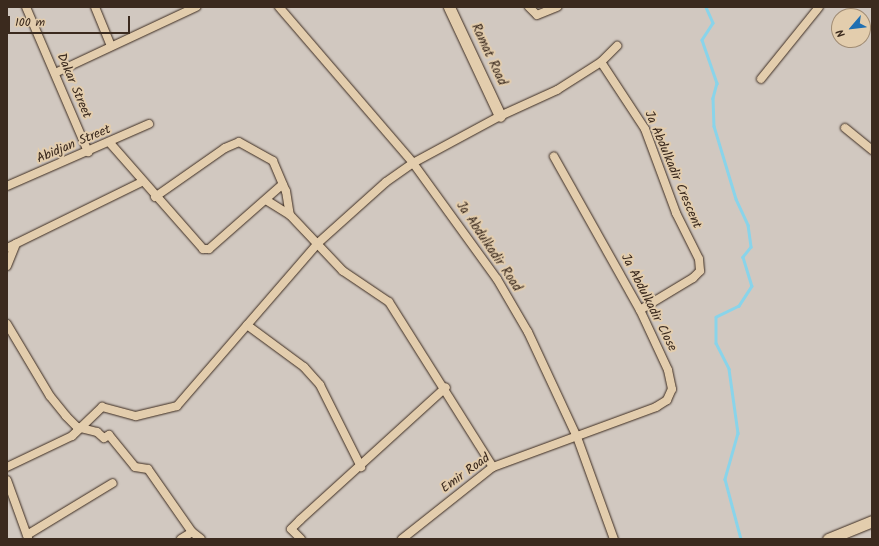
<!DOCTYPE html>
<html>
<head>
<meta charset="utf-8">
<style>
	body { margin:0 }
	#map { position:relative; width:879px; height:546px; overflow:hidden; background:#d1c8c0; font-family:Kalam,sans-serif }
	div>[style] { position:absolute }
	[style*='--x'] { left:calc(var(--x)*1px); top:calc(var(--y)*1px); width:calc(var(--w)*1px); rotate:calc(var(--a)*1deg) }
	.stream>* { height:2.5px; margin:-1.25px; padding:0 1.25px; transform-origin:1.25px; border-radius:1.25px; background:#89d4ea }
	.roads { filter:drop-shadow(0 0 1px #3b2a1e) drop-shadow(0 0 1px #3b2a1e) }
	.street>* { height:8px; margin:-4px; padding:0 4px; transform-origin:4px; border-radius:4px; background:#e3cdad }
	.secondary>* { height:11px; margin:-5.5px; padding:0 5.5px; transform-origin:5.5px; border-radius:5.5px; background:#e3cdad }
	span { translate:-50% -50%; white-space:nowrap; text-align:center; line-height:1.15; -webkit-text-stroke:4px #e3cdad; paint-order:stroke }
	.street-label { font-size:13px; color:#3b2a1e }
	.frame { position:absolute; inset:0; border:8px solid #3b2a1e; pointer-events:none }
	.north { position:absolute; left:831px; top:8px; width:40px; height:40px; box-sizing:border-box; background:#e3cdad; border:1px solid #a08c74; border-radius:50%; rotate:242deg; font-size:11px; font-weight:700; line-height:16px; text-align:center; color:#3b2a1e }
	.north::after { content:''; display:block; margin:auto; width:14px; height:18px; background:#1f6fb2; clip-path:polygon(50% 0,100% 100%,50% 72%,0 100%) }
	.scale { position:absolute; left:8px; top:16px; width:122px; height:18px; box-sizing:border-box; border:2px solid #3b2a1e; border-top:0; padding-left:5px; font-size:12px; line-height:14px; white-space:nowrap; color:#3b2a1e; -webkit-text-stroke:3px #e3cdad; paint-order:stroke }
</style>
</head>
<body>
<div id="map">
	<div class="stream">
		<div style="--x:706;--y:7;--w:17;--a:66"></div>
		<div style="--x:713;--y:23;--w:20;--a:123"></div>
		<div style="--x:702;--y:40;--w:46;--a:70.8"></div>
		<div style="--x:717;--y:83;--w:16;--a:105"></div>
		<div style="--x:713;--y:98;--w:28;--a:88"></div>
		<div style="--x:714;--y:126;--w:76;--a:73.2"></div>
		<div style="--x:736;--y:199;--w:29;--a:65"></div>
		<div style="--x:748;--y:225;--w:22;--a:82"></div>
		<div style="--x:751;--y:247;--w:13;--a:129"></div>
		<div style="--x:743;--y:257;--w:30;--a:73"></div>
		<div style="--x:752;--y:286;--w:24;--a:123"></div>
		<div style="--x:739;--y:306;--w:25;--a:154"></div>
		<div style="--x:716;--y:317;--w:26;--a:90"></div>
		<div style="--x:716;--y:343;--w:29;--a:63"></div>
		<div style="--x:729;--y:369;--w:65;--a:82"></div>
		<div style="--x:738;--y:433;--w:48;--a:105.8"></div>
		<div style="--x:725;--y:479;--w:62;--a:75.1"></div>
	</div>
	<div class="roads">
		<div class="street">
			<div style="--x:26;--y:7;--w:158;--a:66.8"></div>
			<div style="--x:95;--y:7;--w:42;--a:67.7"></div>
			<div style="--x:279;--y:7;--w:206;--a:49.3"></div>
			<div style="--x:413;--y:163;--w:143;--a:54.1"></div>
			<div style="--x:497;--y:279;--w:61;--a:59.7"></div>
			<div style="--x:528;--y:332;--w:116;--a:65"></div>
			<div style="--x:577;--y:437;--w:109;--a:70.1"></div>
			<div style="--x:529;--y:7;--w:11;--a:45"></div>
			<div style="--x:537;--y:15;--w:22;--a:-22"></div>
			<div style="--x:601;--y:62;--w:80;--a:56.7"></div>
			<div style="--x:645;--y:129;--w:90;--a:69.7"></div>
			<div style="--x:676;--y:213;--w:51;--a:63.4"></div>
			<div style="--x:699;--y:259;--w:12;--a:85"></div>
			<div style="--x:700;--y:271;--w:10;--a:135"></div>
			<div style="--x:693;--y:278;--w:62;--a:148.9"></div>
			<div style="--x:55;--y:73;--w:156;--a:-25.1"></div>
			<div style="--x:761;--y:79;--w:92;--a:-51.1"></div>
			<div style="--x:845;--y:128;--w:35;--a:39"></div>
			<div style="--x:110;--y:143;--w:141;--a:48.7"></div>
			<div style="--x:203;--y:249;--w:6;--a:0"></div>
			<div style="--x:209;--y:249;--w:98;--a:-41.3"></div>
			<div style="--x:7;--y:186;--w:155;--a:-23.6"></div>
			<div style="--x:155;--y:197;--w:85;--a:-35"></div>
			<div style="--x:225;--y:148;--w:15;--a:-23"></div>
			<div style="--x:239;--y:142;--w:39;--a:29"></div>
			<div style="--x:273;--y:161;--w:33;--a:67"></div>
			<div style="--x:286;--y:191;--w:24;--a:81"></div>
			<div style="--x:290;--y:215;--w:77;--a:46.6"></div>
			<div style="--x:343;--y:271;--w:55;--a:34"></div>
			<div style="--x:389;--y:302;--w:195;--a:57.8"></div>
			<div style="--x:266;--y:200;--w:28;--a:32"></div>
			<div style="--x:7;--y:248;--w:150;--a:-26.1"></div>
			<div style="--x:7;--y:266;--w:24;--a:-68"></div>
			<div style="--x:7;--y:324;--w:84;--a:59.2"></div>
			<div style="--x:50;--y:396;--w:26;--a:51"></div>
			<div style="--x:66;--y:416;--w:16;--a:45"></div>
			<div style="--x:77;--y:427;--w:21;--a:14"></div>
			<div style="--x:97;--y:432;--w:9;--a:41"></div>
			<div style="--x:104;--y:438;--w:6;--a:-31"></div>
			<div style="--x:109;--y:435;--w:41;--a:50.9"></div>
			<div style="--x:135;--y:467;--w:13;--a:9"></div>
			<div style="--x:148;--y:469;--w:77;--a:55.1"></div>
			<div style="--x:192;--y:532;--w:11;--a:38"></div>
			<div style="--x:247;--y:325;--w:71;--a:36.4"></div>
			<div style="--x:304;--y:367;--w:24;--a:48"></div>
			<div style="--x:320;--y:385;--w:92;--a:63.4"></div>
			<div style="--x:7;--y:467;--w:72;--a:-25.5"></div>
			<div style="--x:72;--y:436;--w:42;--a:-44"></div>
			<div style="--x:102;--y:407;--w:35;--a:15"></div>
			<div style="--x:136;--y:416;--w:42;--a:-13.7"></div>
			<div style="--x:177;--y:406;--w:216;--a:-49.1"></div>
			<div style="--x:318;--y:243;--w:91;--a:-41.9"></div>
			<div style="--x:386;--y:182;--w:33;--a:-35"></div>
			<div style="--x:413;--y:163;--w:99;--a:-28.4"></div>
			<div style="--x:500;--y:116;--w:63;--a:-24.5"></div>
			<div style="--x:557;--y:90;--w:52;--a:-32.5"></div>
			<div style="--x:601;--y:62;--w:23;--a:-45"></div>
			<div style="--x:7;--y:480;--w:62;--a:70.1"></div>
			<div style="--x:27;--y:535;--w:100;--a:-31.2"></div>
			<div style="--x:181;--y:539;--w:13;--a:-32"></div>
			<div style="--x:301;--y:539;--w:14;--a:-135"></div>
			<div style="--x:291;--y:529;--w:13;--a:-45"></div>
			<div style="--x:300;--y:520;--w:197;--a:-42.3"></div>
			<div style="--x:402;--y:539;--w:116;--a:-38.4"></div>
			<div style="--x:493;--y:467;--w:174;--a:-20.2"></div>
			<div style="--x:656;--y:407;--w:13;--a:-32"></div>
			<div style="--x:667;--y:400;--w:12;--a:-66"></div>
			<div style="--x:672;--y:389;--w:19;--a:-102"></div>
			<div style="--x:668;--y:370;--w:66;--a:-115"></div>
			<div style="--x:640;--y:310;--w:176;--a:-119.3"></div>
		</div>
		<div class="secondary">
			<div style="--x:449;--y:7;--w:120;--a:64.9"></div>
			<div style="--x:828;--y:539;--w:48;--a:-22.2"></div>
		</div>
	</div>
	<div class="street-label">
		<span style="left:488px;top:55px;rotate:65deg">Ramat Road</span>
		<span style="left:73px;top:86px;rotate:67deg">Dakar Street</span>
		<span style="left:74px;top:145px;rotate:-23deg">Abidjan Street</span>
		<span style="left:672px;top:170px;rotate:67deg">Ja Abdulkadir Crescent</span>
		<span style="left:488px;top:247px;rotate:56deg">Ja Abdulkadir Road</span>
		<span style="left:648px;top:303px;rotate:63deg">Ja Abdulkadir Close</span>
		<span style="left:466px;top:474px;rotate:-36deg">Emir Road</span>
	</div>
	<div class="frame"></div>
	<div class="north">N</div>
	<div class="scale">100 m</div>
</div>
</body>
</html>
